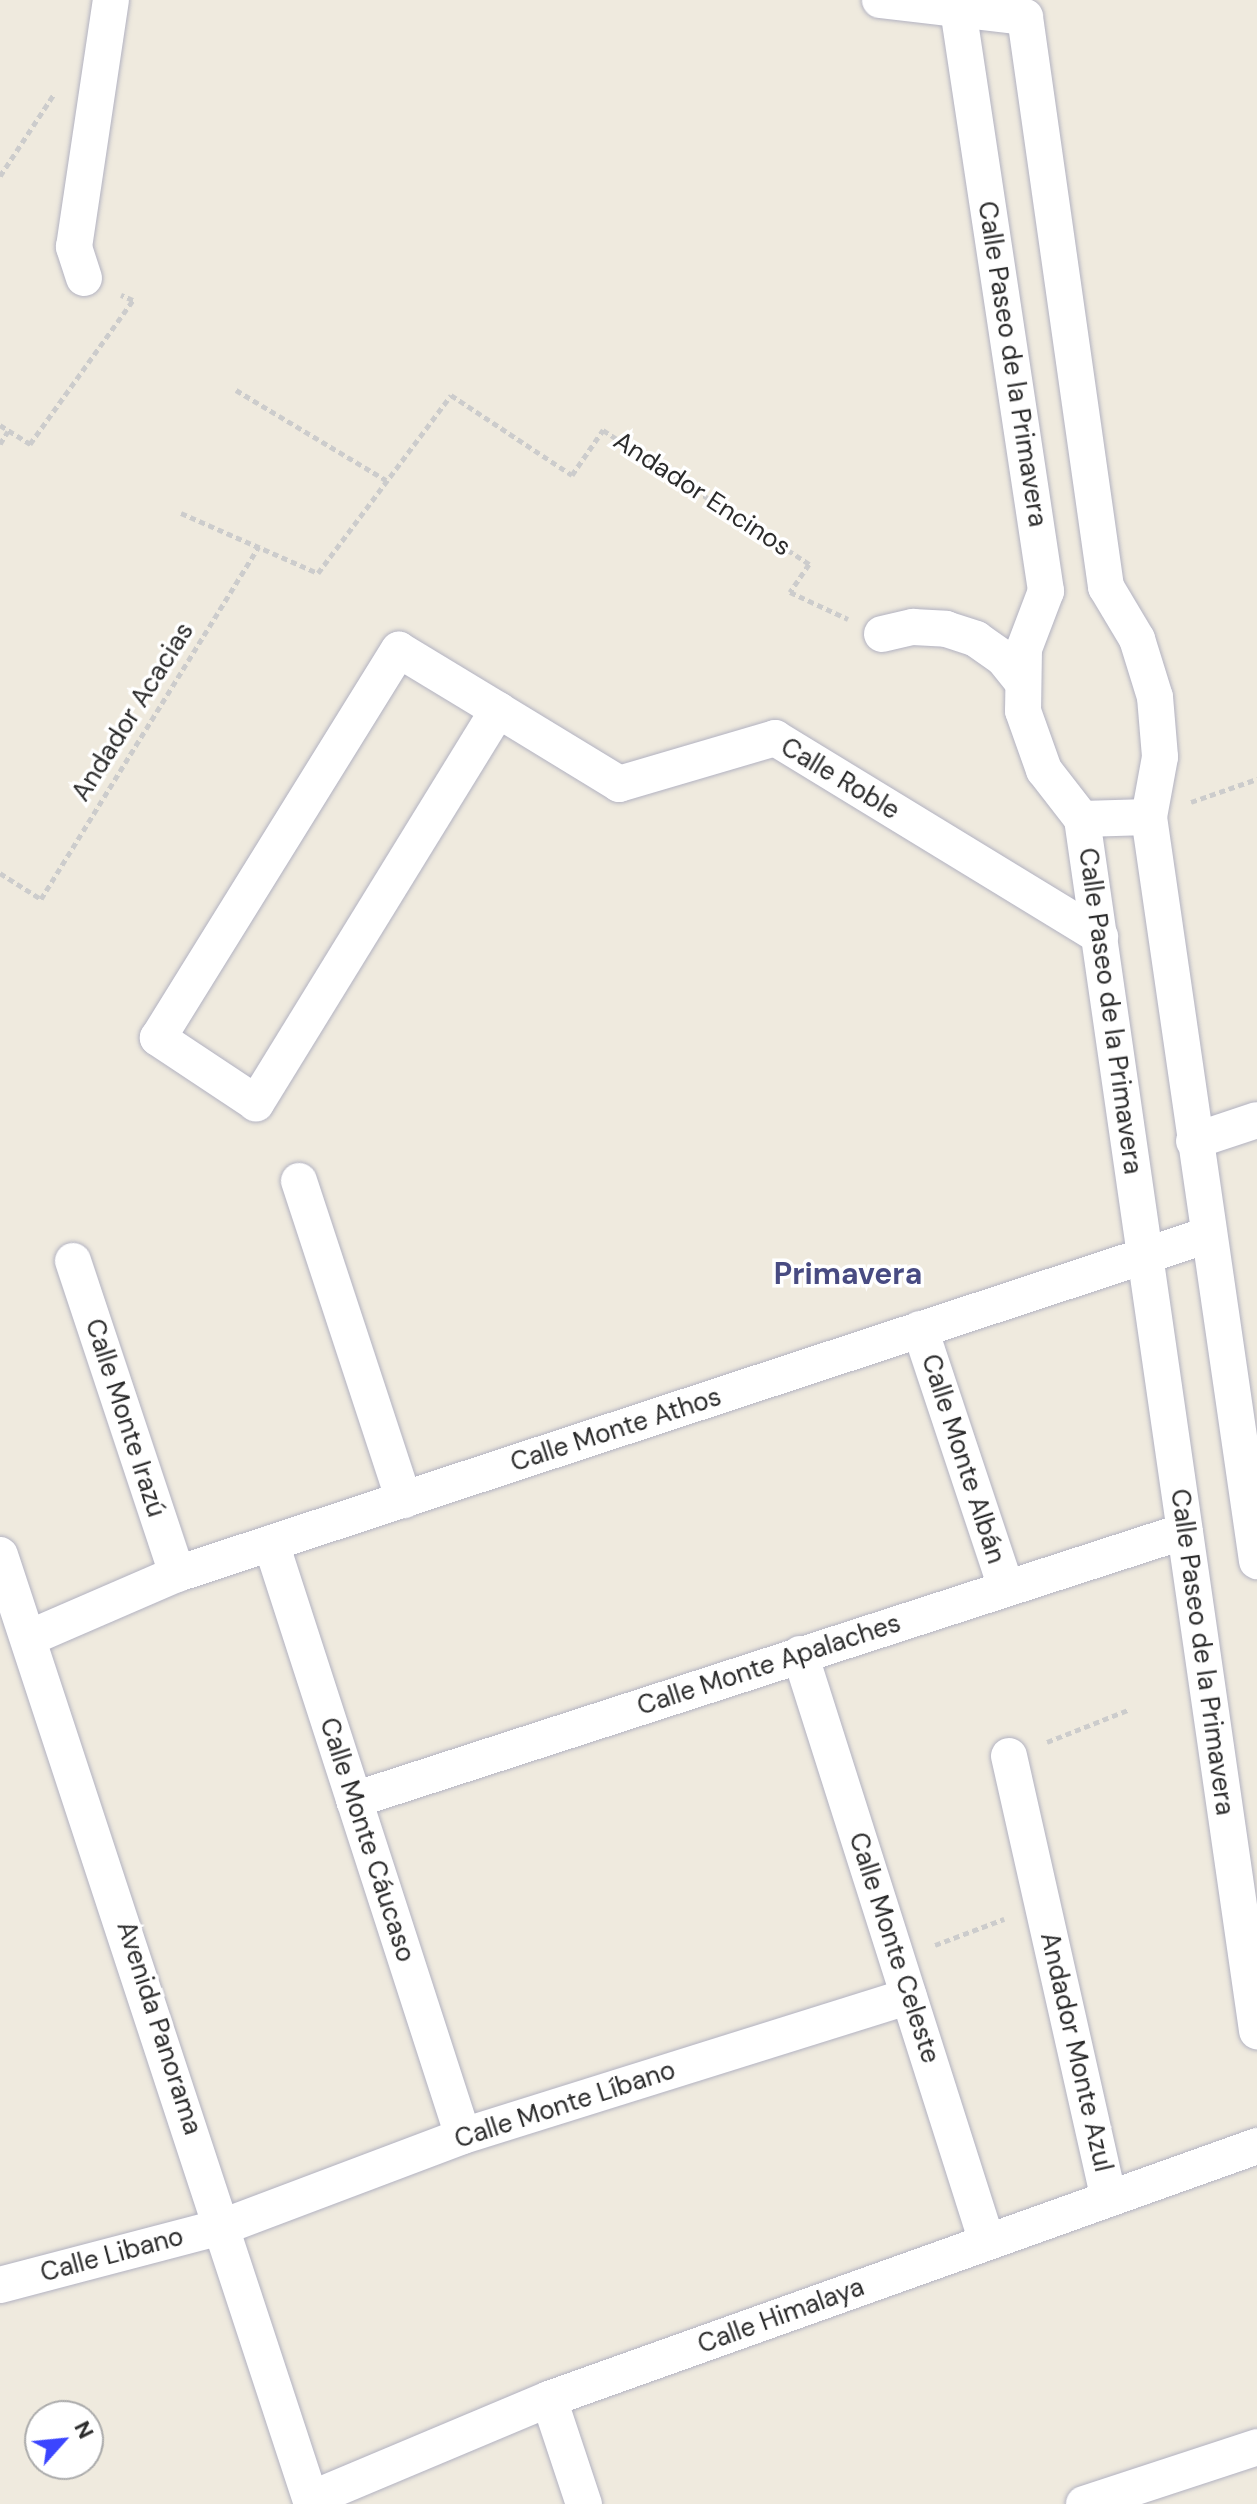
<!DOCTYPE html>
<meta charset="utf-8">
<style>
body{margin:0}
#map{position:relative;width:1257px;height:2504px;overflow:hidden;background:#efeade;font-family:"DM Sans",sans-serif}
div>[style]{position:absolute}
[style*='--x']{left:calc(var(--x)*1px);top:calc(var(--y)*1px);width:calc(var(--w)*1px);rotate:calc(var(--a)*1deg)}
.path>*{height:5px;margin-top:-2.5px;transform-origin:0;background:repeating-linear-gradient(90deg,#ccc 0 6px,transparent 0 10px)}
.roads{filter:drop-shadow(0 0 2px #b2b2c1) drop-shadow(0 0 2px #b2b2c1)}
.street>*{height:36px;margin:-18px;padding:0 18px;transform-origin:18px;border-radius:18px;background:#fff}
span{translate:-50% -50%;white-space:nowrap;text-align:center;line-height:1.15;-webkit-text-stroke:7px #fff;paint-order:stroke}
.street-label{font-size:26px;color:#2c2c2c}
.quarter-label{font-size:30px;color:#484b82;font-weight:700}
.north{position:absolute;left:24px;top:2400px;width:80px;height:80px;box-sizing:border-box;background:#fff;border:2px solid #ababab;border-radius:50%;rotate:63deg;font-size:22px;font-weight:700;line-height:32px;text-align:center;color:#2c2c2c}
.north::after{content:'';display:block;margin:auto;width:28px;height:36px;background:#3b45ff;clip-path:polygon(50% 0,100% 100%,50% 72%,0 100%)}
</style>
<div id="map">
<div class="path">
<div style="--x:0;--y:176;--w:98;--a:-56.6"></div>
<div style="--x:236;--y:390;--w:175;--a:31"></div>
<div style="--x:0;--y:425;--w:36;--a:32"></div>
<div style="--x:30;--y:444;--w:177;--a:-54.4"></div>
<div style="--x:133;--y:300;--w:13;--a:-157"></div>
<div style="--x:0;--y:444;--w:15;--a:-58"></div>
<div style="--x:181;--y:513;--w:150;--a:23.7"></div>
<div style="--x:318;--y:573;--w:222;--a:-53.2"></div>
<div style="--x:451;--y:395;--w:145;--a:33.5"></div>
<div style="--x:572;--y:475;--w:55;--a:-55.4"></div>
<div style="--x:603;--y:430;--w:246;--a:33"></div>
<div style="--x:809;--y:564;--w:34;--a:124"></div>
<div style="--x:790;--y:592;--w:64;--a:25"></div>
<div style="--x:1191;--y:802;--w:70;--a:-19.2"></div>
<div style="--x:0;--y:873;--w:49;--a:32.4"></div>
<div style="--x:41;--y:899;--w:414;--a:-58.3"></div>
<div style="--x:1047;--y:1742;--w:87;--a:-21.6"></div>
<div style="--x:935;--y:1945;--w:74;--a:-20.6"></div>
</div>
<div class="roads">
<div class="street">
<div style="--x:880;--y:0;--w:146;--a:6.7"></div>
<div style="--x:1025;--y:17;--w:576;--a:81.91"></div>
<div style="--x:1106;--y:587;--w:61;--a:59.2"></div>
<div style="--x:1137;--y:639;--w:61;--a:72.8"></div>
<div style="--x:1155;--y:697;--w:60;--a:85.2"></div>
<div style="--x:1160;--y:757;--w:61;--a:100.4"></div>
<div style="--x:1149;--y:817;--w:752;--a:81.74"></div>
<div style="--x:958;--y:9;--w:589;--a:81.4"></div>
<div style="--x:1046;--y:591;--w:62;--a:110.8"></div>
<div style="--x:1024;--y:649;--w:62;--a:90.9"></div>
<div style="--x:1023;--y:711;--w:63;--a:70.4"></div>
<div style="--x:1044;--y:770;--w:62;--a:52.2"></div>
<div style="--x:1082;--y:819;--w:1225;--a:81.78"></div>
<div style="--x:84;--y:278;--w:33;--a:-108"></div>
<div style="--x:74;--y:247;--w:250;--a:-81.5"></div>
<div style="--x:882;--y:634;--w:32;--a:-13"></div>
<div style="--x:913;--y:627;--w:33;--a:3"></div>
<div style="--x:946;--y:629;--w:32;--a:18"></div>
<div style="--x:976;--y:639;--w:33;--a:35"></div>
<div style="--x:1003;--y:658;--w:32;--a:51"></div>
<div style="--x:498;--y:710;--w:462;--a:121.6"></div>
<div style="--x:256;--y:1103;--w:118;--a:-146.4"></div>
<div style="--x:158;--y:1038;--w:457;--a:-58.2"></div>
<div style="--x:399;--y:650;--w:116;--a:31.2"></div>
<div style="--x:498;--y:710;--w:142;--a:31.4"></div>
<div style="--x:619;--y:784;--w:163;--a:-16.4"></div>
<div style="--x:775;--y:738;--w:381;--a:31.4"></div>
<div style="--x:1082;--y:819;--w:67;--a:-1.7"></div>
<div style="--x:1194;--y:1141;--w:66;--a:-18.4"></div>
<div style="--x:299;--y:1181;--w:336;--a:71.8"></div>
<div style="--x:73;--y:1261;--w:330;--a:71.6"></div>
<div style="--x:920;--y:1329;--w:273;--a:71.6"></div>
<div style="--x:271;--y:1543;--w:623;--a:72.06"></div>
<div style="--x:0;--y:1555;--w:999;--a:71.8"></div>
<div style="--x:29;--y:1638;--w:161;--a:-23.4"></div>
<div style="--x:177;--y:1574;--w:1085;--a:-18.2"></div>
<div style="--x:800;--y:1654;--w:617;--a:72.36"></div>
<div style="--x:1009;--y:1756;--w:454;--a:77.3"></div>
<div style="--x:354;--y:1800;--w:873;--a:-17.94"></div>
<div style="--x:0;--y:2285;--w:233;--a:-14.7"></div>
<div style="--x:225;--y:2226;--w:254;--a:-20.7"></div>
<div style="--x:463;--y:2136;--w:467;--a:-17.4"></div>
<div style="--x:549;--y:2399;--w:111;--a:71.6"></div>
<div style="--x:311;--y:2499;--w:258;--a:-22.8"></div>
<div style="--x:549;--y:2399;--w:752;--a:-19.66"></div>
<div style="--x:1084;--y:2504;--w:182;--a:-18.2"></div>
</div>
</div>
<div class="street-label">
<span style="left:1012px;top:364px;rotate:81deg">Calle Paseo de la Primavera</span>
<span style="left:702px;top:494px;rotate:33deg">Andador Encinos</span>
<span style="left:133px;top:712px;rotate:-58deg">Andador Acacias</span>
<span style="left:840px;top:779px;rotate:31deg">Calle Roble</span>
<span style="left:1110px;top:1011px;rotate:82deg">Calle Paseo de la Primavera</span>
<span style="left:125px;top:1418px;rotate:72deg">Calle Monte Irazú</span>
<span style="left:616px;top:1430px;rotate:-18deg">Calle Monte Athos</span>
<span style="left:963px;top:1459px;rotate:72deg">Calle Monte Albán</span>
<span style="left:1202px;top:1652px;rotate:82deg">Calle Paseo de la Primavera</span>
<span style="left:769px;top:1665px;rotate:-18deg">Calle Monte Apalaches</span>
<span style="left:367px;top:1840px;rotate:72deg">Calle Monte Cáucaso</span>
<span style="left:894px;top:1948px;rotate:72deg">Calle Monte Celeste</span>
<span style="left:159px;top:2028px;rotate:72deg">Avenida Panorama</span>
<span style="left:1076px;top:2052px;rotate:77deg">Andador Monte Azul</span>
<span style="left:565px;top:2105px;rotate:-18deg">Calle Monte Líbano</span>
<span style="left:112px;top:2255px;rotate:-15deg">Calle Libano</span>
<span style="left:781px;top:2316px;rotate:-20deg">Calle Himalaya</span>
</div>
<div class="quarter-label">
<span style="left:848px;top:1274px">Primavera</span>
</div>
<div class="north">N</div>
</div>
